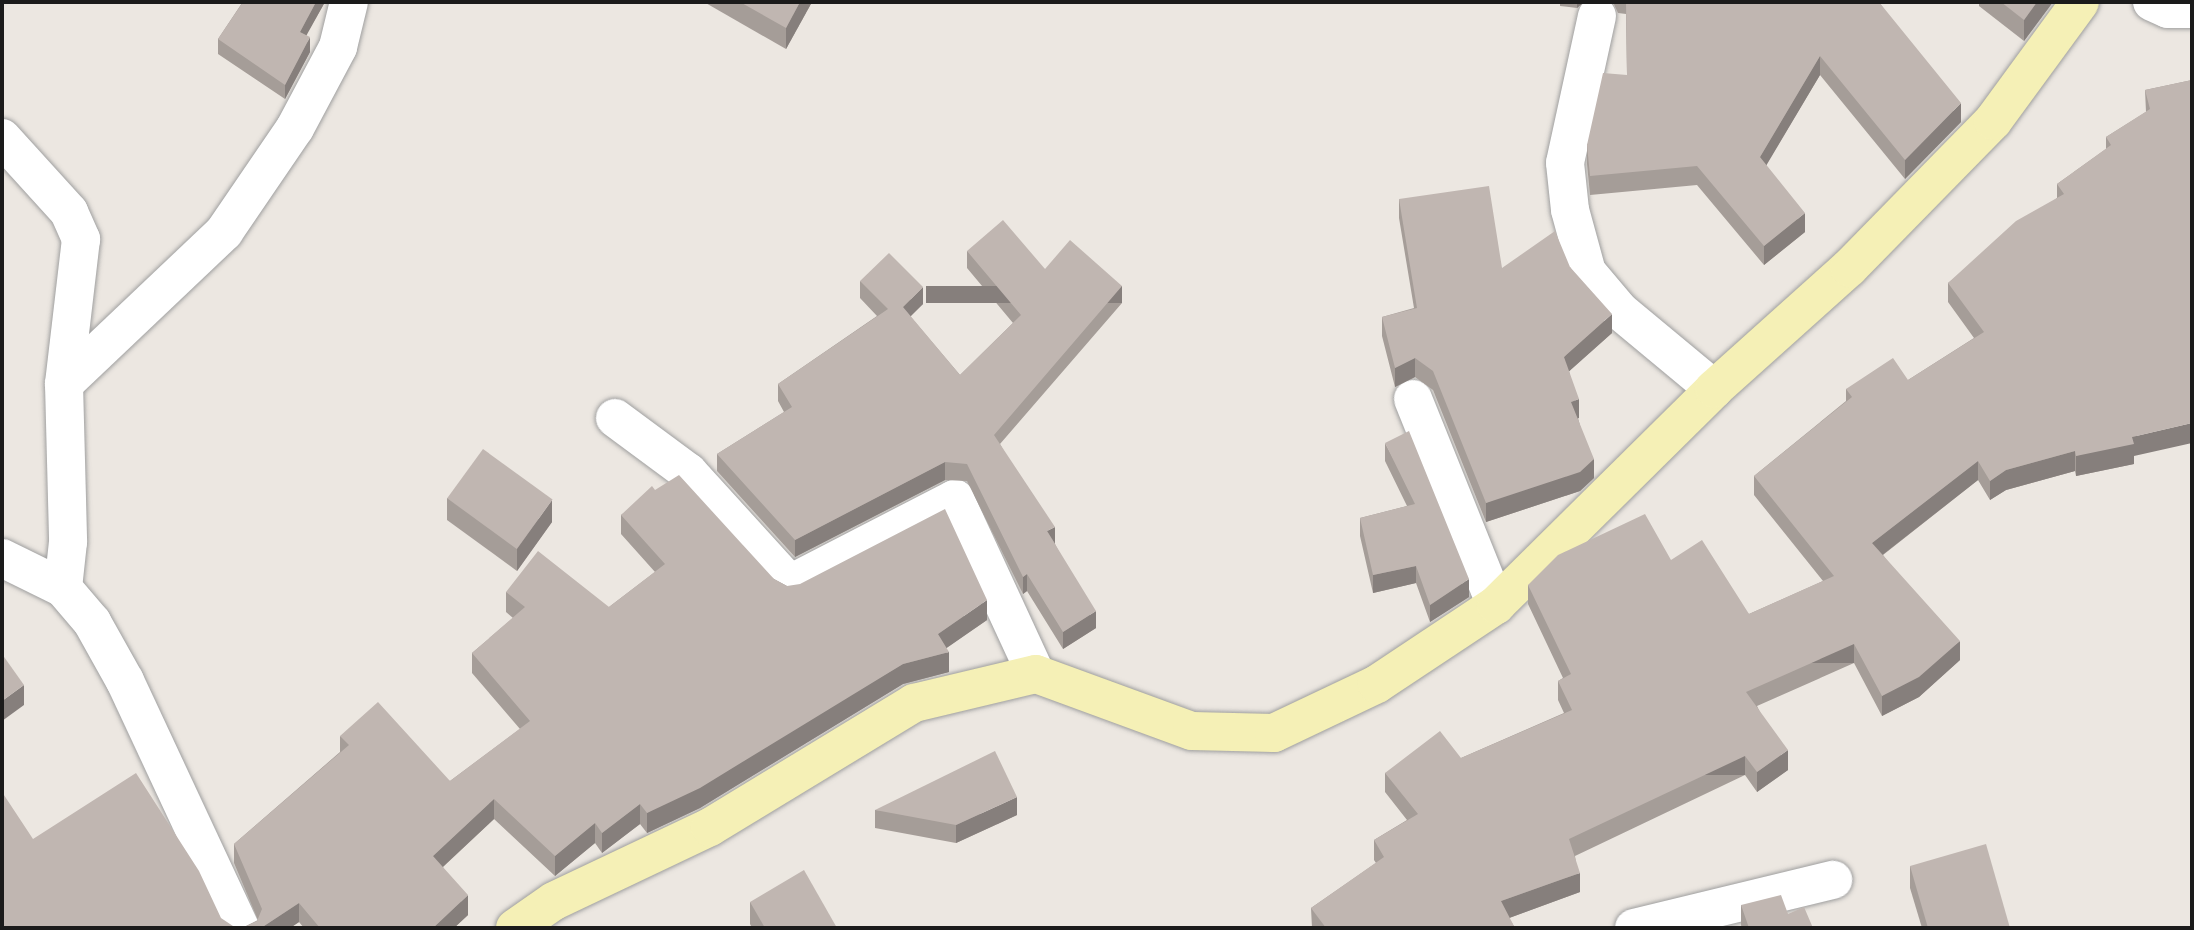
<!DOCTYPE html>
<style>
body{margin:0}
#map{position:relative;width:2194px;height:930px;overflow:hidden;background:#ece7e1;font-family:"Sofia Sans Condensed",sans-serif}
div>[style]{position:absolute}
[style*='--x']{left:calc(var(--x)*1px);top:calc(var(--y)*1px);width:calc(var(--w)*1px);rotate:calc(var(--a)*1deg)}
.roads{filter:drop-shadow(0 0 2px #9f9f9f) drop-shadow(0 0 2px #9f9f9f)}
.street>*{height:38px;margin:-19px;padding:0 19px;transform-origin:19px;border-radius:19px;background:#fff}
.secondary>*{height:38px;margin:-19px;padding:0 19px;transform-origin:19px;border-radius:19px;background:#f5f0b6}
.wall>*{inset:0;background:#a59d98}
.shaded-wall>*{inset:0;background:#867f7c;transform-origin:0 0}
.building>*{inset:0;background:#c0b6b1;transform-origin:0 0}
span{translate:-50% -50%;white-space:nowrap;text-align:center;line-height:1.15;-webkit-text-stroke:7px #fff;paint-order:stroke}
.frame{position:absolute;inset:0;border:4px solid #1b1b1b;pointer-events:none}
</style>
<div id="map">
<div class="roads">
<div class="street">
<div style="--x:2152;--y:2;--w:17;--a:24"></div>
<div style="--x:2168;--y:9;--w:24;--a:0"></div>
<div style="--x:1597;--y:16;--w:150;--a:102.3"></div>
<div style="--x:1565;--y:163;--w:47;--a:83.9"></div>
<div style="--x:1570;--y:210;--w:64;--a:74.7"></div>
<div style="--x:1587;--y:272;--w:51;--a:49.8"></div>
<div style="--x:1620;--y:311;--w:122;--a:39.7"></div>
<div style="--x:2;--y:138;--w:100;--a:47.8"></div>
<div style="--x:69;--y:212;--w:30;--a:66"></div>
<div style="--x:81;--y:239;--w:146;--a:96.7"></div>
<div style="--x:64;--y:384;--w:158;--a:88.5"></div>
<div style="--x:68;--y:542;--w:46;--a:96.2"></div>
<div style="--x:63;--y:588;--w:45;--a:49.5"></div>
<div style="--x:92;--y:622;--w:68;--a:60.8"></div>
<div style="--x:125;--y:681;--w:272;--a:65"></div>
<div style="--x:64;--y:384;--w:221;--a:-43.5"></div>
<div style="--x:224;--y:232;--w:126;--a:-55.7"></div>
<div style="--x:295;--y:128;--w:92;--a:-62"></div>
<div style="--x:338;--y:47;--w:46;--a:-76.3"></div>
<div style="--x:1413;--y:399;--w:222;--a:68.1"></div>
<div style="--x:615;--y:418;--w:91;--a:36.5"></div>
<div style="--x:688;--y:472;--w:151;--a:47.7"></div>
<div style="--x:790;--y:584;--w:186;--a:-27.3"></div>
<div style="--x:955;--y:499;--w:193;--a:65.2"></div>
<div style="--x:2;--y:558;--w:68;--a:26.2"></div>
<div style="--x:1634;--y:928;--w:205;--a:-13.6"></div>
</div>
<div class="secondary">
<div style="--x:515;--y:928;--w:47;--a:-34.7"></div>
<div style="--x:554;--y:901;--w:173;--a:-25.4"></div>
<div style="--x:710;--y:827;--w:239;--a:-31.3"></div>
<div style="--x:914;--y:703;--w:125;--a:-13.4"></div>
<div style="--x:1036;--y:674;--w:166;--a:20.1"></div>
<div style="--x:1192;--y:731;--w:82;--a:1.4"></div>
<div style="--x:1274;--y:733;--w:114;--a:-25.4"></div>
<div style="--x:1377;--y:684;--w:143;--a:-33.6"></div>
<div style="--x:1496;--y:605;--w:307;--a:-44.7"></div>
<div style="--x:1714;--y:389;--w:181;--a:-41.9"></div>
<div style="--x:1849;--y:268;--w:206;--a:-45.6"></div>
<div style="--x:1993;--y:121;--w:147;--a:-53.8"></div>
</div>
</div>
<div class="wall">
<div style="clip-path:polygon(241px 2px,325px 2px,306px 35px,310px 52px,285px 99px,218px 54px,218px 39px,242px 3px)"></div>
<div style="clip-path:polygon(704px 2px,812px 2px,786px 49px)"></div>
<div style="clip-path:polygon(1560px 2px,1584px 2px,1577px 8px,1560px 6px)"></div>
<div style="clip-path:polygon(1613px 2px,1879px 2px,1961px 122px,1905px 179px,1820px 75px,1766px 165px,1805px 232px,1764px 265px,1697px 185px,1590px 195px,1587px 164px,1587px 145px,1627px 75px,1626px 14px,1618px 13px)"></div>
<div style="clip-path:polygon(1979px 2px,2053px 2px,2024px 41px,1979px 6px)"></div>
<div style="clip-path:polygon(2192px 80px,2134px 456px,2134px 464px,2076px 476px,2075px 471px,2006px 490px,1990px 500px,1978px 480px,1883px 555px,1960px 660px,1919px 697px,1882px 716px,1854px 663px,1757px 706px,1788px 770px,1757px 792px,1745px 775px,1575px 856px,1580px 892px,1509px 918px,1515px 928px,1312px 928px,1311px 908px,1376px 863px,1374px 860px,1374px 840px,1407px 820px,1385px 792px,1385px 773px,1461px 758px,1564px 713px,1558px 700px,1558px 681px,1563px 678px,1528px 604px,1528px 585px,1671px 560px,1749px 614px,1823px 581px,1754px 495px,1754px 476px,1846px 401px,1846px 389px,1908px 380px,1974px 338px,1948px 302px,1948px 283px,2057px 198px,2057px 184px,2106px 149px,2106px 137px,2146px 112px,2145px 90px)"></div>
<div style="clip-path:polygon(1399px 199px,1502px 268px,1570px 267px,1612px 333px,1569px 371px,1579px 418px,1578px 418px,1594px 478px,1580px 491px,1486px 522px,1433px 390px,1415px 377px,1395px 387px,1382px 336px,1382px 317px,1414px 308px,1399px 218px)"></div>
<div style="clip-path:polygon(967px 251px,1045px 269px,1122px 303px,1000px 444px,1055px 544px,1096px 628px,1063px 649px,1027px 591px,1023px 594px,967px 481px,945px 480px,795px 557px,717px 471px,717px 454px,784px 412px,778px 401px,778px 384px,877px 316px,860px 298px,860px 281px,923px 304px,910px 316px,960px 375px,1013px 323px,967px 268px)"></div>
<div style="clip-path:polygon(1385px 443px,1469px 597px,1430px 622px,1416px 583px,1373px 593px,1360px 536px,1360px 518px,1407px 506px,1385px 461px)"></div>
<div style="clip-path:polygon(655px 490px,774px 579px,787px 586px,987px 620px,946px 648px,949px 672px,903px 684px,700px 808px,647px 833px,640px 824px,602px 853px,595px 843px,555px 876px,494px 819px,443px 867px,468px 915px,454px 928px,304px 928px,299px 922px,290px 928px,242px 928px,258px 920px,234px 863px,234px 844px,340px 752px,340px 736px,450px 781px,520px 729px,472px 673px,472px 653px,513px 618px,506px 612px,506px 592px,609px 607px,655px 572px,621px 534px,621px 515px)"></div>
<div style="clip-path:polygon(447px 498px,552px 522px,517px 571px,447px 520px)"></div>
<div style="clip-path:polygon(875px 810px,1017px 815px,956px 843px,875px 828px)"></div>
<div style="clip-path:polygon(1910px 866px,2010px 928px,1922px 928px,1910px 888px)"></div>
<div style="clip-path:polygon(750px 902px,837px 928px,752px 928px,750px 924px)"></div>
<div style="clip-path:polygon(1741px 905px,1788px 914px,1813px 928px,1742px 928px,1741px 925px)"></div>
</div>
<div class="shaded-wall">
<div style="clip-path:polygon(316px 2px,325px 2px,300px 47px,300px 32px)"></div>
<div style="clip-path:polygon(800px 2px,812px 2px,786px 49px,786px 28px)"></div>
<div style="clip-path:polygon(1577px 2px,1584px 2px,1577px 8px)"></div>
<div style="clip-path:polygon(2037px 2px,2053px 2px,2024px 41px,2024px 20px)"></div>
<div style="clip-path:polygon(310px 37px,310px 52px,285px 99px,285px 85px)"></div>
<div style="clip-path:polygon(1820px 56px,1820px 75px,1760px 176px,1760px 157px)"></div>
<div style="clip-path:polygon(1961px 103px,1961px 122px,1905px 179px,1905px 160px)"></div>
<div style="clip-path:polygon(1805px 213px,1805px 232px,1764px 265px,1764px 246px)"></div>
<div style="left:1122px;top:286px;width:17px;height:196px;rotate:90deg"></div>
<div style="clip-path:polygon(923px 287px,923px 304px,903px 324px,903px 307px)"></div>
<div style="clip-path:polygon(1612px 314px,1612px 333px,1564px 376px,1564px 357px)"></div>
<div style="clip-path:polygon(1415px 358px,1415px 377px,1395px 387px,1395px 368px)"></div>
<div style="clip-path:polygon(1579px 399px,1579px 418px,1571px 421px,1571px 402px)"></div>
<div style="clip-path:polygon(2192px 423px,2192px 443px,2134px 456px,2134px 464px,2076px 476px,2076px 456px,2132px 437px)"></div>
<div style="clip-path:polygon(2075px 451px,2075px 471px,2006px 490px,1990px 500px,1990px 481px,2006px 470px)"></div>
<div style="clip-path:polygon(1594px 459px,1594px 478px,1580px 491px,1486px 522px,1486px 503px)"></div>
<div style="clip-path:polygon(1978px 461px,1978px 480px,1872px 563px,1872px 543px)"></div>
<div style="clip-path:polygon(945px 462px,945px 480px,795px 557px,795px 540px)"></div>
<div style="clip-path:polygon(552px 500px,552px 522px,517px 571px,517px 549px)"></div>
<div style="clip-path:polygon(1055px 527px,1055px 544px,1047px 531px)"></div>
<div style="clip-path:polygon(1416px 566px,1416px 583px,1373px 593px,1373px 575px)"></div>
<div style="clip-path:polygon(1027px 574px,1027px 591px,1023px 594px,1023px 577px)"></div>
<div style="clip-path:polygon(1469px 579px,1469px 597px,1430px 622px,1430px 605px)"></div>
<div style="clip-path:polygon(987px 600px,987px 620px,938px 654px,938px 634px)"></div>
<div style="clip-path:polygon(1096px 611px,1096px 628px,1063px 649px,1063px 632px)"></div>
<div style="clip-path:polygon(1960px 641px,1960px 660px,1919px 697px,1882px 716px,1882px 696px)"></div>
<div style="left:1854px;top:644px;width:19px;height:118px;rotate:90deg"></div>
<div style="clip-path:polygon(949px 652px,949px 672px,903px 684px,700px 808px,647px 833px,647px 813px,903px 664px)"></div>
<div style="clip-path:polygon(24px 685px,24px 705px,2px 721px,2px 701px)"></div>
<div style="clip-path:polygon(1788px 750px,1788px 770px,1757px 792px,1757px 772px)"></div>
<div style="left:1745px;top:756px;width:19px;height:195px;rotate:90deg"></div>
<div style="clip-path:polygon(1017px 797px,1017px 815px,956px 843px,956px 825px)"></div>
<div style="clip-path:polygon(494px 799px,494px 819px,433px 876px,433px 856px)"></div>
<div style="clip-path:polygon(640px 804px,640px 824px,602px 853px,602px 833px)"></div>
<div style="clip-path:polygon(595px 823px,595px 843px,555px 876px,555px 856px)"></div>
<div style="clip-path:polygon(1580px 873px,1580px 892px,1501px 921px,1501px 901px)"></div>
<div style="clip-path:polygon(468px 895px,468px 915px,454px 928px,433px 928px)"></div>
<div style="clip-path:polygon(299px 903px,299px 922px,290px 928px,261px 928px)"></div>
</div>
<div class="building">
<div style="clip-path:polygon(243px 2px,316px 2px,300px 32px,310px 37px,285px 85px,218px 39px)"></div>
<div style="clip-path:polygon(740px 2px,800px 2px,786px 28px)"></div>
<div style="clip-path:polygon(1626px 2px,1879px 2px,1961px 103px,1905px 160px,1820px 56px,1760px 157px,1805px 213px,1764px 246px,1697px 166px,1590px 176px,1587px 145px,1603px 73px,1627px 75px)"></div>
<div style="clip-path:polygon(2001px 2px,2037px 2px,2024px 20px)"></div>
<div style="clip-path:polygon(2192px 80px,2192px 423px,2132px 437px,2134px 444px,2076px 456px,2075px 451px,2006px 470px,1990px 481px,1978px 461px,1872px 543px,1960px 641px,1919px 677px,1882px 696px,1854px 644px,1746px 692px,1788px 750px,1757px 772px,1745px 756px,1569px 839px,1580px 873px,1501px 901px,1515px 928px,1326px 928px,1311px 908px,1384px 857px,1374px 840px,1418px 814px,1385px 773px,1440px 731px,1461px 758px,1572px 710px,1558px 681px,1571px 674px,1528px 585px,1558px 555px,1645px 514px,1671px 560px,1702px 540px,1749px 614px,1834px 576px,1754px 476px,1852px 397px,1846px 389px,1893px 358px,1908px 380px,1984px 332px,1948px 283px,2016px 221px,2064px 194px,2057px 184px,2111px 145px,2106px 137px,2150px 109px,2145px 90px)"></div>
<div style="clip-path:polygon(1489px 186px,1502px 268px,1555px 231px,1570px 267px,1612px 314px,1564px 357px,1579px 399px,1571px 402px,1594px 459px,1580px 472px,1486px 503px,1433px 371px,1415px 358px,1395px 368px,1382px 317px,1417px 308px,1399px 199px)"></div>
<div style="clip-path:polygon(1003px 220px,1045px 269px,1070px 240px,1122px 286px,994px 435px,1055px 527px,1047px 531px,1096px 611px,1063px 632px,1027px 574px,1023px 577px,967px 464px,945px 462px,795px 540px,717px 454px,792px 407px,778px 384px,888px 309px,860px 281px,889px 253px,923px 287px,903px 307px,960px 375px,1021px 315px,967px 251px)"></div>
<div style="clip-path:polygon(1409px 431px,1469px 579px,1430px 605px,1416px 566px,1373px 575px,1360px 518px,1415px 504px,1385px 443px)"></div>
<div style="left:483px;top:449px;width:86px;height:61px;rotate:36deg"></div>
<div style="clip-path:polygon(679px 475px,774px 579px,787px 586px,800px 584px,945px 509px,987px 600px,938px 634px,949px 652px,903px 664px,700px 788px,647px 813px,640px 804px,602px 833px,595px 823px,555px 856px,494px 799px,433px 856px,468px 895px,433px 928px,320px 928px,299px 903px,261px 928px,242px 928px,257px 921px,262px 909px,234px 844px,349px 745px,340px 736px,378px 702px,450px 781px,530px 721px,472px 653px,525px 607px,506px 592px,538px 551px,609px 607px,665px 564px,621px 515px,652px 486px,655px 490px)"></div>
<div style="clip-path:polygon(2px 654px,24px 685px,2px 701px)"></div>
<div style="clip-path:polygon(995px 751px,1017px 797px,956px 825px,875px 810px)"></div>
<div style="clip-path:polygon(136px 773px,199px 871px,221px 918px,236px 928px,2px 928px,2px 792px,33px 839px)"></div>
<div style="clip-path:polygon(1986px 844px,2010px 928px,1928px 928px,1910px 866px)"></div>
<div style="clip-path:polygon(804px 870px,837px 928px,765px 928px,750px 902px)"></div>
<div style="clip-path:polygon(1781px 895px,1788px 914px,1804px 907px,1813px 928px,1749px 928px,1741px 905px)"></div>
</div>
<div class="frame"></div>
</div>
